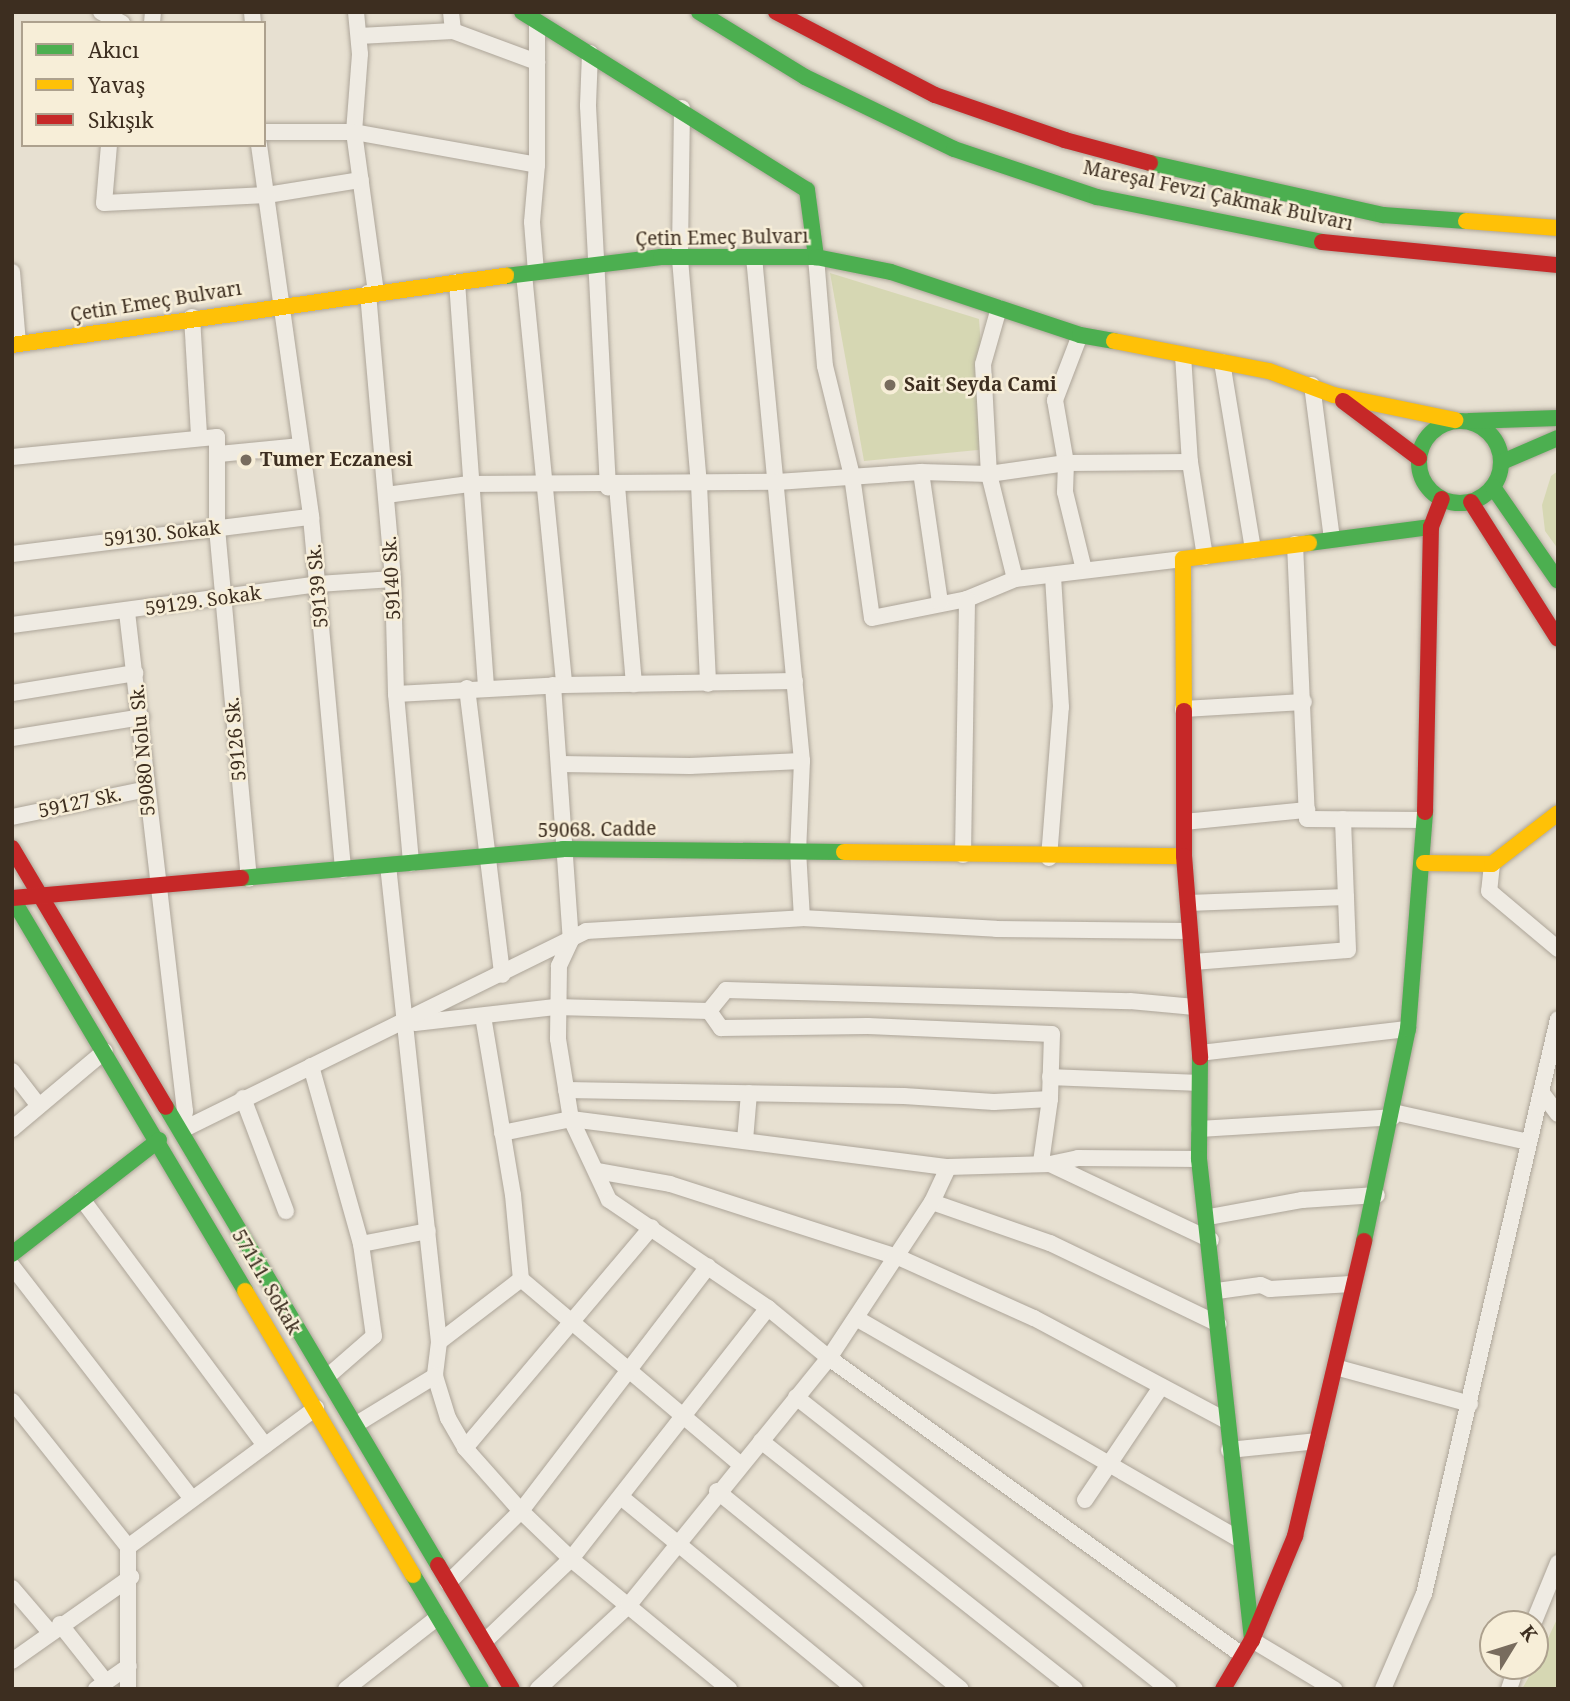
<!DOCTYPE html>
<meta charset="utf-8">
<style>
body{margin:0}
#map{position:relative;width:1570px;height:1701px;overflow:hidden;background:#e7e0d1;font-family:"Noto Serif",serif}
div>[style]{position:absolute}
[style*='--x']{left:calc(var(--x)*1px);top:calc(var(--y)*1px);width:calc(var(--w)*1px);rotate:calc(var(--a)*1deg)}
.green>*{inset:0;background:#d6d7b3}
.roads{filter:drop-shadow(0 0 2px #ada599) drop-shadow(0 0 2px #ada599)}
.street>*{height:16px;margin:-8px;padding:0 8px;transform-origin:8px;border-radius:8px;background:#efebe3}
.fast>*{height:16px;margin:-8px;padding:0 8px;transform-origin:8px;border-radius:8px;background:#4caf50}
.fast>.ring{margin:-8px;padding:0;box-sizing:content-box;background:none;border:16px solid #4caf50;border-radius:50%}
.slow>*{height:16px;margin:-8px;padding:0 8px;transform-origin:8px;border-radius:8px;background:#ffc107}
.jam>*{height:16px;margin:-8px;padding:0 8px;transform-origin:8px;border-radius:8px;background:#c62828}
.dots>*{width:19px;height:19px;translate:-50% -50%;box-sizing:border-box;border:4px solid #f7eed8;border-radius:50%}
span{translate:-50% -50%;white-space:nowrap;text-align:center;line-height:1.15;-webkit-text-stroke:5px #f7eed8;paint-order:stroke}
.street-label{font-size:19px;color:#3d2e20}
.poi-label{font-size:19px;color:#3d2e20;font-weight:700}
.left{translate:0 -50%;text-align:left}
.frame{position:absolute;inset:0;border:14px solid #3d2e20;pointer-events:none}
.legend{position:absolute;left:21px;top:21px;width:245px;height:126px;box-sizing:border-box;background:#f7eed8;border:2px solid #ada18e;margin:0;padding:9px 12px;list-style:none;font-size:21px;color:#3d2e20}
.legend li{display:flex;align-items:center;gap:14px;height:35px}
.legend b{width:35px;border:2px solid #ada18e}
.north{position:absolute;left:1479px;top:1610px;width:70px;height:70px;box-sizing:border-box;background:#f7eed8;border:2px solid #ada18e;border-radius:50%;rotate:52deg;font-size:19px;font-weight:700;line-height:28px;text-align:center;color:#3d2e20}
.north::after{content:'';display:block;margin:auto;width:24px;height:32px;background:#786c5e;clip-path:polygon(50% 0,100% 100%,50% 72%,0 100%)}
</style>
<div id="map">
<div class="green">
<div style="clip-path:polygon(830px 273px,979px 319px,988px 449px,864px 461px)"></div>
<div style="clip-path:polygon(1558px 471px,1558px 549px,1545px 531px,1542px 505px,1551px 476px)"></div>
<div style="clip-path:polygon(1558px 1617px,1558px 1689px,1522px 1689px,1535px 1666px)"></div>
</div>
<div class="roads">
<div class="street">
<div style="--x:101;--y:12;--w:24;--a:28"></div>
<div style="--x:252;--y:12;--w:11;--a:85"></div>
<div style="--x:356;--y:12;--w:42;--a:84.6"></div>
<div style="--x:360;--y:54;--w:78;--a:94.4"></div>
<div style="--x:354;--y:132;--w:162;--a:82.2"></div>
<div style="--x:152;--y:23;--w:11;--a:-85"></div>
<div style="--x:453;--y:31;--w:90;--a:20.3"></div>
<div style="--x:359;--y:36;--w:94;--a:-3"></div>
<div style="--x:453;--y:31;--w:19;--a:-96"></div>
<div style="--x:590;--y:53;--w:53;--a:92.2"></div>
<div style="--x:588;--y:106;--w:382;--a:87"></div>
<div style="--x:682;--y:108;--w:151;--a:90.8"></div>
<div style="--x:680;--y:259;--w:226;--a:85.2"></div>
<div style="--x:699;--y:484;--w:200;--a:87.4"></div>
<div style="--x:264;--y:132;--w:90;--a:0"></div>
<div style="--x:354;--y:132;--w:186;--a:10.2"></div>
<div style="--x:109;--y:145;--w:58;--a:94.9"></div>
<div style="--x:104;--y:203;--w:163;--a:-2.8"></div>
<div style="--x:267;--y:195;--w:95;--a:-9.1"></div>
<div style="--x:259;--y:145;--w:376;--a:82"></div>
<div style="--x:311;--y:517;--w:354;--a:84.8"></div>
<div style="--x:754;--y:257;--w:506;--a:84.56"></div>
<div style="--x:802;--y:761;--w:90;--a:92.5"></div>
<div style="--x:798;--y:851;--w:67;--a:86.6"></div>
<div style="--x:816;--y:257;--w:109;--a:85.3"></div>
<div style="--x:825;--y:366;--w:113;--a:76.2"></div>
<div style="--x:852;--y:476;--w:143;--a:82"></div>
<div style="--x:872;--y:618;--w:97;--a:-11.3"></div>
<div style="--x:967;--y:599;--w:52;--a:-22.6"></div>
<div style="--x:1015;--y:579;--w:169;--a:-6.8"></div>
<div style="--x:12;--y:272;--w:72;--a:85.2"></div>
<div style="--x:536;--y:272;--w:50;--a:-94.6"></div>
<div style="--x:532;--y:222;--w:57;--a:-85"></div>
<div style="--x:537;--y:165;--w:143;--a:-90"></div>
<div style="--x:524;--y:274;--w:413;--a:84.4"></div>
<div style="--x:457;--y:282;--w:407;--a:85.9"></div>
<div style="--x:368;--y:293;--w:287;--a:85"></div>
<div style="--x:393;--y:579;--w:115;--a:88.5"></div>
<div style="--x:396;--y:694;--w:170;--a:84.9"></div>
<div style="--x:999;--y:308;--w:58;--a:105.9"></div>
<div style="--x:983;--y:364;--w:110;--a:86.9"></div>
<div style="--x:989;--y:474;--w:108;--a:76.1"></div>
<div style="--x:192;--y:317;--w:119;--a:86.6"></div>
<div style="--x:1080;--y:335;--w:70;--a:111"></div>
<div style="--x:1055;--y:400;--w:64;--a:80.1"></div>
<div style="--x:1066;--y:463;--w:29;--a:92"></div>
<div style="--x:1065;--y:492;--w:80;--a:76.3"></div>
<div style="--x:1183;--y:355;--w:107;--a:86.3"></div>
<div style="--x:1190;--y:462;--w:96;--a:81"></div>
<div style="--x:1222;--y:362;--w:191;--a:80.6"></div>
<div style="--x:1312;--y:385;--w:155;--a:82.6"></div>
<div style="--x:219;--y:454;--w:82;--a:-5.6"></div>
<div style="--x:12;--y:457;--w:206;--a:-5.6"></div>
<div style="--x:217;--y:437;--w:91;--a:90"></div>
<div style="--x:217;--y:528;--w:352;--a:84.8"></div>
<div style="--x:921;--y:472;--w:132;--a:81.7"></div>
<div style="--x:617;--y:486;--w:199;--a:85.1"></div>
<div style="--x:386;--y:495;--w:84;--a:-7.5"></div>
<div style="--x:469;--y:484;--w:308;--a:-0.4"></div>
<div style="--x:777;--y:482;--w:144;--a:-4"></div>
<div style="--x:921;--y:472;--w:68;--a:1.7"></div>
<div style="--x:989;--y:474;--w:78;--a:-8.1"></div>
<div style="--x:1066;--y:463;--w:124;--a:-0.5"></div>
<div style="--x:1295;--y:544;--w:275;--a:87.5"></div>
<div style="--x:1307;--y:819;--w:117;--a:0.5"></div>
<div style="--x:12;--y:554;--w:301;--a:-7.1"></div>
<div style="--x:127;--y:612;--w:502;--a:83.37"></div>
<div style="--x:185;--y:1111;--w:19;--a:99"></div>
<div style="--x:12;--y:625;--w:309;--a:-7.6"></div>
<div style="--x:318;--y:584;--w:75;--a:-3.8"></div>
<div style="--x:553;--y:685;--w:256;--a:86"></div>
<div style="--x:571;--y:940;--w:29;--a:115"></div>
<div style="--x:559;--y:966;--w:73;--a:90.8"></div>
<div style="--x:558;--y:1039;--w:81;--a:80.8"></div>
<div style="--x:571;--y:1119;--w:89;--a:64.9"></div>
<div style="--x:609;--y:1200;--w:192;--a:34.2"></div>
<div style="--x:768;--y:1308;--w:79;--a:39.3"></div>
<div style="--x:829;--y:1358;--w:509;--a:35.72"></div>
<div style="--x:467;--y:688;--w:289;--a:83"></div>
<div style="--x:12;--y:693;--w:125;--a:-9.2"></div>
<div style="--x:396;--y:694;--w:168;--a:-3.1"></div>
<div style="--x:564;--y:685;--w:231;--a:-1"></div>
<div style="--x:1183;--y:709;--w:121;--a:-3.3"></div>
<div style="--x:12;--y:738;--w:131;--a:-9.2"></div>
<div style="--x:560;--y:764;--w:130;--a:0.9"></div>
<div style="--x:690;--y:766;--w:112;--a:-2.6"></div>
<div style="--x:12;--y:817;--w:138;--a:-11.7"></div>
<div style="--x:1184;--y:822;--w:124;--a:-5.6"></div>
<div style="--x:963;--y:855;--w:256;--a:-89.1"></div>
<div style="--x:1049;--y:858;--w:151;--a:-85.5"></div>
<div style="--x:1061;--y:707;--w:131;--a:-93.5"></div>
<div style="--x:1492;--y:864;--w:27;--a:96"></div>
<div style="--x:1489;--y:891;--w:90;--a:40"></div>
<div style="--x:388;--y:865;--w:480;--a:83.9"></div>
<div style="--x:439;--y:1342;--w:34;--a:97"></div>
<div style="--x:435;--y:1376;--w:44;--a:72.8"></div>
<div style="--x:448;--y:1418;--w:34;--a:60"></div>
<div style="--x:465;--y:1448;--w:84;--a:48.4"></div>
<div style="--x:521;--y:1511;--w:69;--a:43.8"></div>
<div style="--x:571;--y:1559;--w:205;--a:39.4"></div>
<div style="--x:1188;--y:903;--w:158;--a:-2.2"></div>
<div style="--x:1193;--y:962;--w:155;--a:-4.4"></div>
<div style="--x:1348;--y:950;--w:131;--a:-92.2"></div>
<div style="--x:709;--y:1011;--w:27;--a:-51"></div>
<div style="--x:726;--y:990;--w:404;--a:1.6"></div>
<div style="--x:1130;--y:1001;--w:65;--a:5.3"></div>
<div style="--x:709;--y:1011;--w:21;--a:55"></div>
<div style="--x:721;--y:1028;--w:147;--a:-0.8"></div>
<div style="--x:868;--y:1026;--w:184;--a:2.5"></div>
<div style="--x:1052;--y:1034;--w:65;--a:91.8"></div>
<div style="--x:1050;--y:1099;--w:64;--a:98.1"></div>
<div style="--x:483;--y:1016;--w:181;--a:80.5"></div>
<div style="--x:513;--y:1195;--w:84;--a:84.6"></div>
<div style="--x:521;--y:1279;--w:287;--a:40.2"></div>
<div style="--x:415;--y:1023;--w:141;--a:-6.5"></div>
<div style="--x:555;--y:1007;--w:154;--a:1.5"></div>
<div style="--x:1200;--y:1053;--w:209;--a:-6.6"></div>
<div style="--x:311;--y:1066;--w:185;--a:74.3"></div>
<div style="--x:361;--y:1244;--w:93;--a:82"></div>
<div style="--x:374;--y:1336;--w:62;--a:138.9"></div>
<div style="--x:12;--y:1071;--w:44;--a:52.4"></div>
<div style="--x:1050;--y:1077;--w:149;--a:2.3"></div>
<div style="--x:566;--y:1090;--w:338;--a:1"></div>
<div style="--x:904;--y:1096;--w:90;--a:3.8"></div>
<div style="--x:994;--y:1102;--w:56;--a:-3.1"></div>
<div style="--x:1542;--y:1093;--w:26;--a:53"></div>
<div style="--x:243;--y:1098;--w:121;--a:69.2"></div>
<div style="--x:1393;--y:1112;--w:138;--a:12.5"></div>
<div style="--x:12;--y:1129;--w:121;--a:-40"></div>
<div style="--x:1199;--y:1129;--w:194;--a:-3.5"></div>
<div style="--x:182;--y:1130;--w:450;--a:-26.2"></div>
<div style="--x:586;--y:931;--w:216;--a:-3.4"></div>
<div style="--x:802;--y:918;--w:194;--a:3.2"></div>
<div style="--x:996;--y:929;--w:192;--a:0.6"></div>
<div style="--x:502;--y:1133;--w:70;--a:-11.5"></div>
<div style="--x:571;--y:1119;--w:380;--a:7.3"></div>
<div style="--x:745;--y:1140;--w:47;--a:-85.1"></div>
<div style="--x:1050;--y:1164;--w:178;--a:25.3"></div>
<div style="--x:597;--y:1171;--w:74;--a:10.1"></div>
<div style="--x:670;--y:1184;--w:239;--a:17.8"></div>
<div style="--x:898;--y:1257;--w:149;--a:24.2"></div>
<div style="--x:1034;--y:1318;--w:219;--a:28.1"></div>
<div style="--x:82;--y:1199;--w:307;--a:53.4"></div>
<div style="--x:932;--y:1202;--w:125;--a:19.2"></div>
<div style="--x:1050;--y:1243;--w:187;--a:25.7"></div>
<div style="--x:1209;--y:1217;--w:95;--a:-10.4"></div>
<div style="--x:1302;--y:1200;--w:75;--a:-3.8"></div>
<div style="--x:361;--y:1244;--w:68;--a:-11"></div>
<div style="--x:12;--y:1266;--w:293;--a:52.3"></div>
<div style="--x:1217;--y:1291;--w:44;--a:-7.8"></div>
<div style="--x:1261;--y:1285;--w:10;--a:24"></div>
<div style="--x:1270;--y:1289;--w:81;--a:-3.5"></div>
<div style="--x:856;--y:1318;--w:440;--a:30"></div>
<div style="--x:439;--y:1342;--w:103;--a:-37.5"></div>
<div style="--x:1335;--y:1367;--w:140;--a:15.3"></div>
<div style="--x:796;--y:1397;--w:473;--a:38.1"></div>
<div style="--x:12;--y:1401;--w:186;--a:51.5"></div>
<div style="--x:128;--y:1547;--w:142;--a:90"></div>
<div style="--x:355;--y:1425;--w:94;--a:-31.5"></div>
<div style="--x:761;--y:1441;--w:400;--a:38.3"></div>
<div style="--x:465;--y:1448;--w:289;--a:-49.8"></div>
<div style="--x:1229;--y:1450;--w:89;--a:-5.8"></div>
<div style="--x:717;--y:1491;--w:314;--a:39.1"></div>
<div style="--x:621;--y:1497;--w:303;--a:39.4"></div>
<div style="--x:1085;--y:1500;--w:136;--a:-56.1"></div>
<div style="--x:128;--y:1547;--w:234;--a:-36.5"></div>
<div style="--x:448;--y:1583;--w:103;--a:-44.6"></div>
<div style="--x:521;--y:1511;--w:308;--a:-52.6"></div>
<div style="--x:12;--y:1588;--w:57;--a:49.3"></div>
<div style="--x:60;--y:1624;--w:74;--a:51.6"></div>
<div style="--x:1533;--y:1624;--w:66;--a:-67.7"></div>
<div style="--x:1252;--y:1640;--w:96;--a:30.9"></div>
<div style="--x:484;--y:1642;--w:120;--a:-43.7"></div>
<div style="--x:571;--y:1559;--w:319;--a:-51.9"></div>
<div style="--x:12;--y:1661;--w:146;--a:-35.2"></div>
<div style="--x:96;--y:1689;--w:40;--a:-34.9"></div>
<div style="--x:346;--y:1689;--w:117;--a:-38"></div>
<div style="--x:538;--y:1689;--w:122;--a:-42.7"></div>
<div style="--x:628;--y:1606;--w:319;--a:-51"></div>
<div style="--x:829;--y:1358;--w:187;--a:-56.6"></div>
<div style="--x:932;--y:1202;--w:38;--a:-65"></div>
<div style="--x:948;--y:1167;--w:102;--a:-1.7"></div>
<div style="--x:1050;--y:1164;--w:29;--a:-12"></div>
<div style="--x:1078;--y:1158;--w:121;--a:0.5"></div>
<div style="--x:1383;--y:1689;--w:103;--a:-66.7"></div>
<div style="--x:1424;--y:1594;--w:590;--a:-76.88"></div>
<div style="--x:1509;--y:1689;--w:24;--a:-71"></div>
</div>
<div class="fast">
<div style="--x:522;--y:12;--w:336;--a:32"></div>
<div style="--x:807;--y:190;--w:68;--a:82.3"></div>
<div style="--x:699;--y:12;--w:124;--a:31.5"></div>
<div style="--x:805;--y:77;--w:165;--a:25.8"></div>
<div style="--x:954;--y:149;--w:151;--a:18.6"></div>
<div style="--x:1097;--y:197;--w:229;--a:11.3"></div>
<div style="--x:1150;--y:163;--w:239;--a:12.6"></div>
<div style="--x:1383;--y:215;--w:83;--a:4.1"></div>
<div style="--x:506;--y:276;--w:156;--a:-7"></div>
<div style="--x:661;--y:257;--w:155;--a:0"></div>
<div style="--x:816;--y:257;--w:76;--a:11.3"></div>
<div style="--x:891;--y:272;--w:199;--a:18.4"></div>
<div style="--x:1080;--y:335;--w:35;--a:10"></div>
<div class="ring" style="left:1419px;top:421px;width:66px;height:66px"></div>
<div style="--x:1469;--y:421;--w:89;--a:-1.9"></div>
<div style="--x:1502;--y:462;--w:61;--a:-23.2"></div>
<div style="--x:1493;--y:487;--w:114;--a:55.3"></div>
<div style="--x:1309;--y:543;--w:123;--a:-7.5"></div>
<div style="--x:241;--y:878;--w:323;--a:-5.1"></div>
<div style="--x:563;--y:849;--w:281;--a:0.6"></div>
<div style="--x:12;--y:898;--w:457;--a:59.3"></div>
<div style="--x:1200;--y:1057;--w:102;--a:90.6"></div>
<div style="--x:1199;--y:1159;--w:484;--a:83.7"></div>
<div style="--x:166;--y:1107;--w:533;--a:59.29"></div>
<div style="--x:1364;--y:1241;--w:217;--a:-78.3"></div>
<div style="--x:1408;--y:1029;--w:218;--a:-85.5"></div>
<div style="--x:12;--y:1254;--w:186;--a:-37.8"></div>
<div style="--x:413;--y:1575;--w:133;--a:59.2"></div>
</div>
<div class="slow">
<div style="--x:1466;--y:221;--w:92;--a:4.4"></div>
<div style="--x:1114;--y:341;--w:158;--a:11"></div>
<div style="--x:1269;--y:371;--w:69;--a:20.3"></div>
<div style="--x:1334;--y:395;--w:124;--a:11.7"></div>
<div style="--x:12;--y:345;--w:499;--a:-8"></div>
<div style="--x:1184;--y:711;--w:152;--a:-90.4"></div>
<div style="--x:1183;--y:559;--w:127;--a:-7.2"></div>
<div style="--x:844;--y:852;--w:340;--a:0.7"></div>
<div style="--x:1424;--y:863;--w:68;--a:0.8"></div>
<div style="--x:1492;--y:864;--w:83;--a:-37.7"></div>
<div style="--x:245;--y:1291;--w:330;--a:59.4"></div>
</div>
<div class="jam">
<div style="--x:776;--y:12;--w:179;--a:27.6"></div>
<div style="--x:935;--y:95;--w:138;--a:19.1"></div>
<div style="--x:1065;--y:140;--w:88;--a:15.1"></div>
<div style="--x:1322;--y:242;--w:237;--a:5.6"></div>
<div style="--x:1343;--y:401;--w:95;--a:36.9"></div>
<div style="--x:1471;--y:502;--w:162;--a:57.6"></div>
<div style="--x:1184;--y:711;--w:145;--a:90"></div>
<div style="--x:1184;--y:856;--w:202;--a:85.4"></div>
<div style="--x:1425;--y:812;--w:285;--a:-88.8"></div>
<div style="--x:1431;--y:527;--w:30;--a:-69"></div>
<div style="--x:12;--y:848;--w:301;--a:59.3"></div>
<div style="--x:12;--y:898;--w:230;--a:-5"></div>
<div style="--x:438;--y:1565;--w:144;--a:59.2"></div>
<div style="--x:1223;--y:1689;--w:57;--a:-59.4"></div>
<div style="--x:1252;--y:1640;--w:113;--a:-67.5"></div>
<div style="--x:1295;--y:1536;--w:303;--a:-76.8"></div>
</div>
</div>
<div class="dots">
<div style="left:890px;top:385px;background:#786c5e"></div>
<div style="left:246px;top:460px;background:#786c5e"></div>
</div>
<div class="street-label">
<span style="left:1218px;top:196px;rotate:12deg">Mareşal Fevzi Çakmak Bulvarı</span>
<span style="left:722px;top:238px;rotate:-1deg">Çetin Emeç Bulvarı</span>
<span style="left:156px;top:302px;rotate:-9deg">Çetin Emeç Bulvarı</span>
<span style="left:162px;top:534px;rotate:-6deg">59130. Sokak</span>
<span style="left:392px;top:578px;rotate:-93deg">59140 Sk.</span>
<span style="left:318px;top:586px;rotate:-95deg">59139 Sk.</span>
<span style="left:203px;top:601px;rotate:-8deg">59129. Sokak</span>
<span style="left:236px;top:739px;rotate:-95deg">59126 Sk.</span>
<span style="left:143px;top:750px;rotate:-95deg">59080 Nolu Sk.</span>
<span style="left:80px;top:803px;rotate:-12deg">59127 Sk.</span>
<span style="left:597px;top:830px;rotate:-1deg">59068. Cadde</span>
<span style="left:266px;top:1282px;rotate:60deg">57111. Sokak</span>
</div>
<div class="poi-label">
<span class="left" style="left:904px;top:385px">Sait Seyda Cami</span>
<span class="left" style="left:260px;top:460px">Tumer Eczanesi</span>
</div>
<div class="frame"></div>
<ul class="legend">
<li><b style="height:9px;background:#4caf50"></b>Akıcı</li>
<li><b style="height:9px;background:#ffc107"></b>Yavaş</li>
<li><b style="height:9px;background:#c62828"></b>Sıkışık</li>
</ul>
<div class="north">K</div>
</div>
